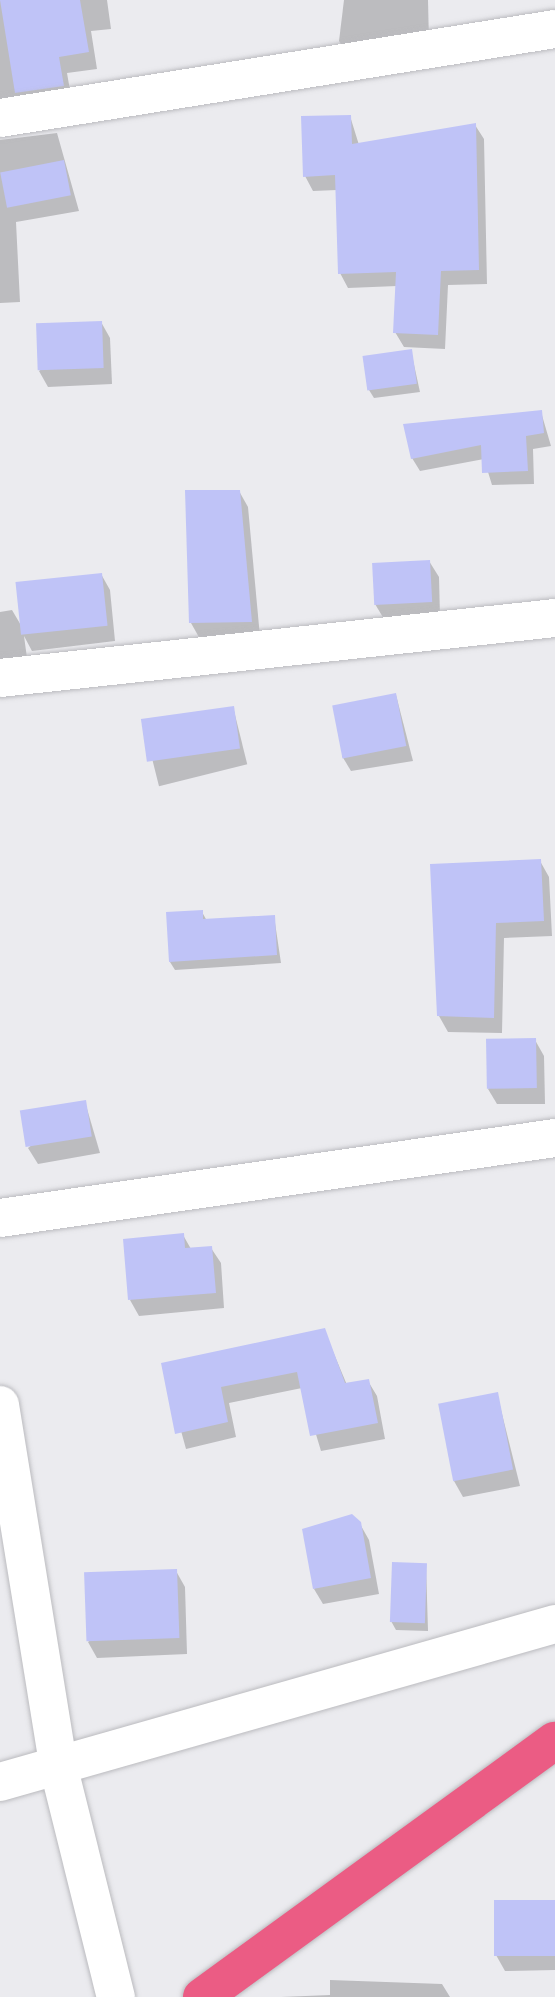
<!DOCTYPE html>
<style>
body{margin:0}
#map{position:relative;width:555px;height:1997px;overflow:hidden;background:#ebebef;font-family:"Fira Sans",sans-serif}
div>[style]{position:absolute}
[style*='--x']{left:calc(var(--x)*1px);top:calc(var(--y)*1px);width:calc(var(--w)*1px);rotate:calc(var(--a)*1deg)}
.shadow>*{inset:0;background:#0003;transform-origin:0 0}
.building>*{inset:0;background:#bfc3f7;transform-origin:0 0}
.roads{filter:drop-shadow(0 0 2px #bbbbbf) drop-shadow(0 0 2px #bbbbbf)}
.minor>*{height:38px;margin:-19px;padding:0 19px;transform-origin:19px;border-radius:19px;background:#fff}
.highway>*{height:38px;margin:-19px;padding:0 19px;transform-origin:19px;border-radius:19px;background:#eb5c84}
span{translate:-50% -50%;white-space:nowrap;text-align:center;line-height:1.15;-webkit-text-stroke:5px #f8f9fc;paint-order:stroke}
</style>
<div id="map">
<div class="shadow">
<div style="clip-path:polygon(0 0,107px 0,111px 29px,91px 31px,97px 69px,67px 73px,72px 102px,0 118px)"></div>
<div style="clip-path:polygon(344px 0,428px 0,429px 43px,348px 56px,339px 41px)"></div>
<div style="clip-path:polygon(350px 116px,359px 145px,475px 125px,484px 139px,487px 284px,448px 285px,445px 349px,404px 347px,395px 332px,397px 286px,348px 288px,340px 273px,337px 190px,313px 191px,305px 176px)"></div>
<div style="clip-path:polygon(57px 133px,79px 211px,16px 222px,20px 302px,0 303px,0 140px)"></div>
<div style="clip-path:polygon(101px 322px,110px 338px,112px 384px,48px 387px,39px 371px)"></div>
<div style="clip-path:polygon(411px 351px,420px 392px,374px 398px,369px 390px)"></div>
<div style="clip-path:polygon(541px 412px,551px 446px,533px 449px,534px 484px,492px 485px,484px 459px,420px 471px,412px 458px)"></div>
<div style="clip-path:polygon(239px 491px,248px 507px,260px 637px,200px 639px,191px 623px)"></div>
<div style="clip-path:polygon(429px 561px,439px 577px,440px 617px,384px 619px,375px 604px)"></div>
<div style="clip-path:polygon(101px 574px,110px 590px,115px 641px,32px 651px,24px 636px,27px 658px,0 663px,0 612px,12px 610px,22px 627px)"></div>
<div style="clip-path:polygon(396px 695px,413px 761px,351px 771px,342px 756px)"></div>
<div style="left:233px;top:707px;width:59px;height:91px;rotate:76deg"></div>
<div style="clip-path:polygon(540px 861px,549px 877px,552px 936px,504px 938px,502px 1033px,448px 1032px,439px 1016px,432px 866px)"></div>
<div style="clip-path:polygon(202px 912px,207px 921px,274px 916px,281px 963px,175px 970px,170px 962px)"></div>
<div style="clip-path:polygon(535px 1040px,544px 1056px,545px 1104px,497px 1104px,488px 1089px)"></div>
<div style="clip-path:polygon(85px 1102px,100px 1153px,38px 1164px,28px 1148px)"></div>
<div style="clip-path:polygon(183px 1235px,191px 1249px,211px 1248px,221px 1263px,224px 1308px,139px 1316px,130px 1300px)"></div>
<div style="clip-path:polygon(324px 1330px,347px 1385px,368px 1381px,377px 1396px,385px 1439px,321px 1451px,302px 1388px,229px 1403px,236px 1437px,186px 1449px,163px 1365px)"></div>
<div style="clip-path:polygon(497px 1394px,520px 1486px,463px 1497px,454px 1481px)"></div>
<div style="clip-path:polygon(360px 1524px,369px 1540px,379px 1594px,323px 1604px,314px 1589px)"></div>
<div style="clip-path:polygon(426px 1565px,428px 1631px,396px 1630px,391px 1621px)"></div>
<div style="clip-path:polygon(176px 1571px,185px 1587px,187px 1654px,97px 1658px,88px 1642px)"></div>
<div style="clip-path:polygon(555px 1901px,555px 1970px,505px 1971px,496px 1955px)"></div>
<div style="clip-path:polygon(330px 1980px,442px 1984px,450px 1997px,281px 1997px,330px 1995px)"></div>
</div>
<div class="building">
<div style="clip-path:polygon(0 0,80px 0,89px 52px,59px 57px,64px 86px,15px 93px)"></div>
<div style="clip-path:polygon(351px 115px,352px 144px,476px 123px,479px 270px,441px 271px,438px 335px,393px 333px,396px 272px,338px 274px,335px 175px,303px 177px,301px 116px)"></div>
<div style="left:64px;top:160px;width:36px;height:65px;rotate:79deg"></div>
<div style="left:102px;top:321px;width:47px;height:66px;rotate:88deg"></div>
<div style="left:412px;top:349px;width:35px;height:50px;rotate:82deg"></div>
<div style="clip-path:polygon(542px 410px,544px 433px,526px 436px,528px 471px,482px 473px,481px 445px,411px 459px,403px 424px)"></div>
<div style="clip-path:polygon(185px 490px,240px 490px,252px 622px,189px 623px)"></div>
<div style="left:430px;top:560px;width:42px;height:58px;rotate:87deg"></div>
<div style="left:102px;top:573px;width:53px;height:87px;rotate:84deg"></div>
<div style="left:396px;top:693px;width:54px;height:65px;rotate:79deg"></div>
<div style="left:234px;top:706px;width:43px;height:94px;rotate:82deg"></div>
<div style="clip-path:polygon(541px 859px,544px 921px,496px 923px,494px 1018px,437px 1016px,430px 864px)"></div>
<div style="clip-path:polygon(203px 910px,203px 919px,275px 915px,277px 955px,169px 962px,166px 912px)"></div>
<div style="left:536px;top:1038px;width:50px;height:50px;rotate:89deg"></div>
<div style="left:86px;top:1100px;width:37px;height:67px;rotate:81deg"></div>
<div style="clip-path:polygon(184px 1233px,185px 1248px,212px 1246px,216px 1293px,128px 1300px,123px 1239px)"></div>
<div style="clip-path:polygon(325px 1328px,345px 1383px,369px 1379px,378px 1423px,310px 1436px,297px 1372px,221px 1387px,228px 1422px,175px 1434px,161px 1363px)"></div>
<div style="left:498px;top:1392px;width:79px;height:61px;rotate:79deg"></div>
<div style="clip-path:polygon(352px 1514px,361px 1522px,371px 1578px,313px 1589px,302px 1529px)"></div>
<div style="left:392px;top:1562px;width:35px;height:60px;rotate:2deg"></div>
<div style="left:177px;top:1569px;width:69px;height:93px;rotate:88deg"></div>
<div style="left:494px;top:1900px;width:61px;height:56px"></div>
</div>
<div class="roads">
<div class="minor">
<div style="--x:0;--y:118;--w:562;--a:-9.11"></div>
<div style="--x:0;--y:678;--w:558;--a:-6.17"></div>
<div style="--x:0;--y:1218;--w:561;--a:-8.2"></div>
<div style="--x:0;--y:1405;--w:369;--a:80.8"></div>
<div style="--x:59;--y:1769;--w:235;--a:76"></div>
<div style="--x:0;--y:1782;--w:577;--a:-15.89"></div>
</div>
<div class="highway">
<div style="--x:202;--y:1997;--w:436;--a:-36"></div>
</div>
</div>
</div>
